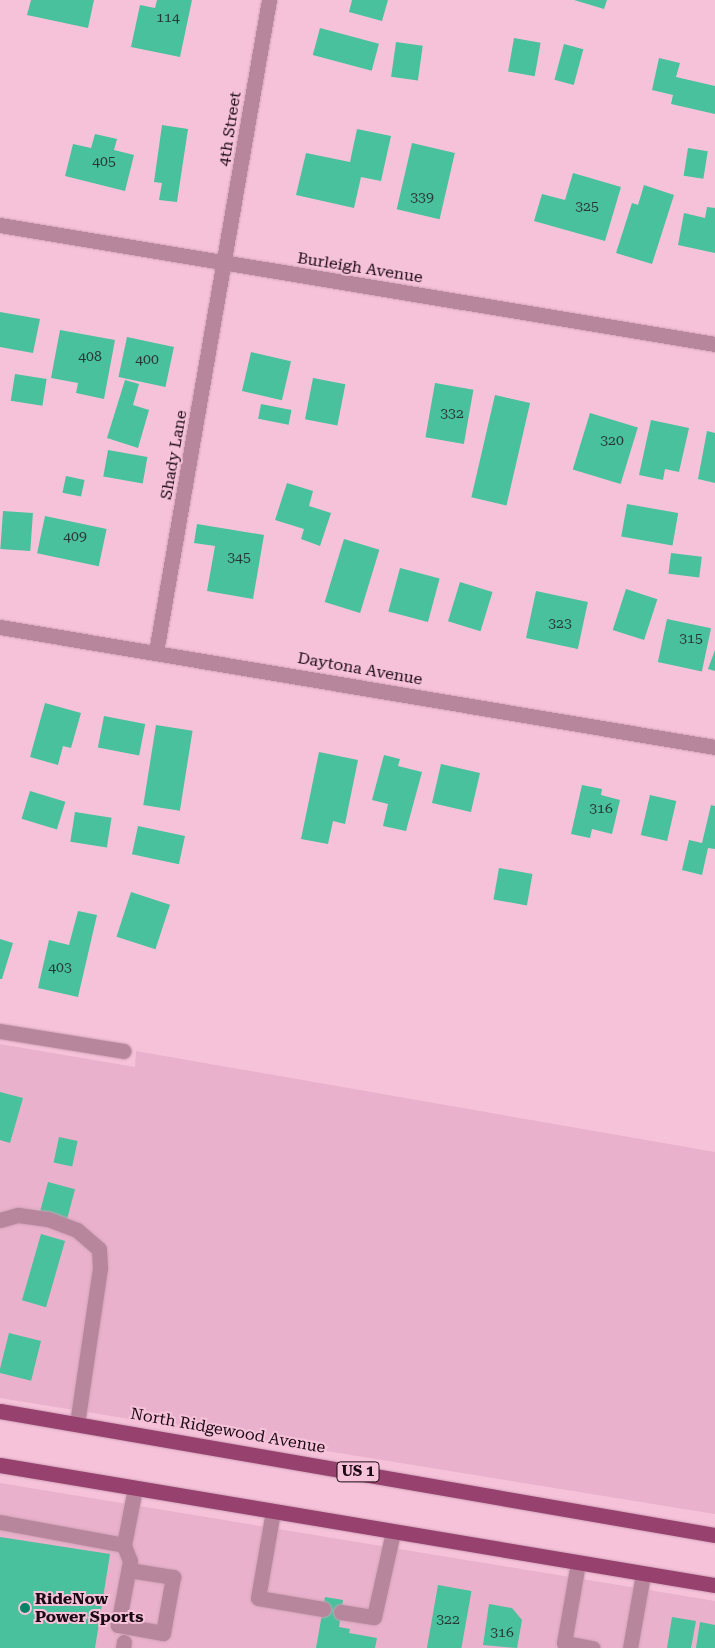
<!DOCTYPE html>
<style>
body{margin:0}
#map{position:relative;width:715px;height:1648px;overflow:hidden;background:#f6c2da;font-family:"Roboto Serif",serif}
div>[style]{position:absolute}
[style*='--x']{left:calc(var(--x)*1px);top:calc(var(--y)*1px);width:calc(var(--w)*1px);rotate:calc(var(--a)*1deg)}
.built>*{inset:0;background:#e9b1cb}
.building>*{inset:0;background:#49c19c;transform-origin:0 0}
.roads{filter:drop-shadow(0 0 1px #cfa1b6) drop-shadow(0 0 1px #cfa1b6)}
.minor>*{height:15px;margin:-7.5px;padding:0 7.5px;transform-origin:7.5px;border-radius:7.5px;background:#b7869d}
.major>*{height:15px;margin:-7.5px;padding:0 7.5px;transform-origin:7.5px;border-radius:7.5px;background:#97416f}
.dots>*{width:14px;height:14px;translate:-50% -50%;box-sizing:border-box;border:2px solid #f6c2da;border-radius:50%}
span{translate:-50% -50%;white-space:nowrap;text-align:center;line-height:1.15;-webkit-text-stroke:4px #f6c2da;paint-order:stroke}
.number-label{font-size:14px;color:#263835}
.number-label span{-webkit-text-stroke-width:0}
.shield-label span{padding:1px 4px;background:#f6c2da;border:1px solid;border-radius:4px;-webkit-text-stroke-width:0}
.shield-label{font-size:15px;color:#1b0a13;font-weight:700}
.street-label{font-size:16px;color:#1b0a13}
.poi-label{font-size:16px;color:#1b0a13;font-weight:700}
.left{translate:0 -50%;text-align:left}
</style>
<div id="map">
<div class="built">
<div style="clip-path:polygon(0 1044px,135px 1067px,136px 1051px,715px 1152px,715px 1514px,0 1398px)"></div>
<div style="clip-path:polygon(0 1483px,715px 1601px,715px 1648px,0 1648px)"></div>
</div>
<div class="building">
<div style="clip-path:polygon(31px 0,94px 0,88px 28px,27px 15px)"></div>
<div style="clip-path:polygon(157px 0,192px 0,180px 57px,131px 47px,140px 5px,155px 8px)"></div>
<div style="clip-path:polygon(352px 0,388px 0,382px 21px,349px 12px)"></div>
<div style="clip-path:polygon(574px 0,607px 0,604px 9px)"></div>
<div style="left:320px;top:28px;width:61px;height:28px;rotate:15deg"></div>
<div style="left:514px;top:38px;width:27px;height:34px;rotate:10deg"></div>
<div style="left:396px;top:42px;width:27px;height:35px;rotate:8deg"></div>
<div style="left:564px;top:44px;width:20px;height:37px;rotate:15deg"></div>
<div style="clip-path:polygon(659px 58px,680px 63px,676px 77px,715px 86px,715px 114px,671px 104px,673px 95px,652px 90px)"></div>
<div style="clip-path:polygon(162px 125px,188px 129px,177px 202px,159px 200px,162px 183px,154px 182px)"></div>
<div style="clip-path:polygon(357px 129px,391px 136px,381px 181px,361px 177px,354px 208px,296px 195px,306px 153px,350px 162px)"></div>
<div style="clip-path:polygon(95px 134px,117px 139px,114px 150px,134px 155px,125px 191px,65px 176px,73px 144px,91px 148px)"></div>
<div style="left:412px;top:143px;width:44px;height:68px;rotate:13deg"></div>
<div style="left:688px;top:148px;width:20px;height:28px;rotate:9deg"></div>
<div style="clip-path:polygon(573px 173px,621px 187px,605px 241px,534px 221px,542px 194px,565px 200px)"></div>
<div style="clip-path:polygon(644px 185px,674px 195px,652px 264px,616px 253px,632px 203px,638px 205px)"></div>
<div style="clip-path:polygon(707px 207px,715px 208px,715px 253px,678px 245px,684px 213px,705px 218px)"></div>
<div style="clip-path:polygon(0 312px,40px 319px,33px 353px,0 347px)"></div>
<div style="clip-path:polygon(60px 330px,115px 340px,104px 399px,76px 393px,78px 383px,51px 378px)"></div>
<div style="left:127px;top:337px;width:48px;height:41px;rotate:12deg"></div>
<div style="left:251px;top:352px;width:41px;height:40px;rotate:13deg"></div>
<div style="left:15px;top:374px;width:32px;height:27px;rotate:9deg"></div>
<div style="left:313px;top:378px;width:33px;height:42px;rotate:11deg"></div>
<div style="clip-path:polygon(125px 380px,139px 384px,133px 405px,149px 410px,138px 448px,107px 438px)"></div>
<div style="left:435px;top:383px;width:39px;height:55px;rotate:10deg"></div>
<div style="left:495px;top:395px;width:36px;height:105px;rotate:13deg"></div>
<div style="left:261px;top:404px;width:31px;height:15px;rotate:11deg"></div>
<div style="left:590px;top:413px;width:50px;height:59px;rotate:17deg"></div>
<div style="clip-path:polygon(651px 420px,689px 428px,679px 472px,665px 469px,663px 480px,639px 475px)"></div>
<div style="clip-path:polygon(707px 431px,715px 433px,715px 483px,698px 479px)"></div>
<div style="left:108px;top:450px;width:40px;height:27px;rotate:10deg"></div>
<div style="left:66px;top:476px;width:19px;height:17px;rotate:12deg"></div>
<div style="clip-path:polygon(287px 483px,313px 491px,309px 506px,331px 513px,320px 546px,301px 539px,304px 529px,275px 520px)"></div>
<div style="left:627px;top:504px;width:52px;height:33px;rotate:10deg"></div>
<div style="left:3px;top:511px;width:30px;height:38px;rotate:4deg"></div>
<div style="left:45px;top:516px;width:63px;height:38px;rotate:12deg"></div>
<div style="clip-path:polygon(197px 524px,264px 535px,253px 599px,207px 591px,215px 546px,194px 543px)"></div>
<div style="left:344px;top:539px;width:37px;height:66px;rotate:17deg"></div>
<div style="left:671px;top:553px;width:31px;height:21px;rotate:7deg"></div>
<div style="left:400px;top:568px;width:41px;height:45px;rotate:15deg"></div>
<div style="left:460px;top:582px;width:34px;height:41px;rotate:17deg"></div>
<div style="left:626px;top:589px;width:33px;height:43px;rotate:18deg"></div>
<div style="left:536px;top:591px;width:53px;height:48px;rotate:12deg"></div>
<div style="left:667px;top:619px;width:45px;height:44px;rotate:12deg"></div>
<div style="clip-path:polygon(715px 650px,715px 671px,708px 669px)"></div>
<div style="clip-path:polygon(45px 703px,81px 713px,71px 748px,63px 746px,58px 765px,30px 757px)"></div>
<div style="left:104px;top:716px;width:42px;height:32px;rotate:11deg"></div>
<div style="left:156px;top:725px;width:37px;height:81px;rotate:9deg"></div>
<div style="clip-path:polygon(319px 752px,358px 760px,345px 824px,333px 821px,328px 844px,301px 839px)"></div>
<div style="clip-path:polygon(384px 755px,400px 759px,398px 766px,422px 772px,406px 831px,383px 826px,388px 804px,372px 800px)"></div>
<div style="left:441px;top:764px;width:40px;height:40px;rotate:13deg"></div>
<div style="clip-path:polygon(582px 785px,602px 789px,601px 795px,620px 800px,612px 834px,592px 829px,590px 838px,571px 834px)"></div>
<div style="left:30px;top:791px;width:37px;height:29px;rotate:17deg"></div>
<div style="left:650px;top:795px;width:27px;height:41px;rotate:13deg"></div>
<div style="clip-path:polygon(711px 805px,715px 806px,715px 849px,708px 848px,702px 875px,682px 870px,689px 840px,702px 843px)"></div>
<div style="left:75px;top:812px;width:37px;height:30px;rotate:9deg"></div>
<div style="left:138px;top:826px;width:48px;height:29px;rotate:12deg"></div>
<div style="left:499px;top:868px;width:34px;height:32px;rotate:10deg"></div>
<div style="left:131px;top:892px;width:41px;height:47px;rotate:18deg"></div>
<div style="clip-path:polygon(78px 911px,97px 915px,78px 997px,38px 988px,49px 940px,69px 945px)"></div>
<div style="clip-path:polygon(0 939px,13px 943px,2px 979px,0 979px)"></div>
<div style="clip-path:polygon(0 1092px,23px 1098px,10px 1143px,0 1140px)"></div>
<div style="left:59px;top:1137px;width:19px;height:26px;rotate:12deg"></div>
<div style="left:48px;top:1182px;width:28px;height:31px;rotate:15deg"></div>
<div style="left:41px;top:1234px;width:25px;height:69px;rotate:16deg"></div>
<div style="left:9px;top:1333px;width:33px;height:41px;rotate:14deg"></div>
<div style="clip-path:polygon(0 1537px,110px 1554px,95px 1648px,0 1648px)"></div>
<div style="left:438px;top:1585px;width:34px;height:64px;rotate:10deg"></div>
<div style="clip-path:polygon(325px 1597px,343px 1600px,339px 1627px,350px 1629px,349px 1633px,377px 1638px,375px 1648px,316px 1648px)"></div>
<div style="clip-path:polygon(489px 1604px,512px 1608px,522px 1620px,517px 1648px,483px 1645px)"></div>
<div style="clip-path:polygon(672px 1617px,696px 1621px,691px 1648px,667px 1648px)"></div>
<div style="clip-path:polygon(700px 1622px,715px 1625px,715px 1648px,696px 1648px)"></div>
</div>
<div class="roads">
<div class="minor">
<div style="--x:0;--y:225;--w:725;--a:9.45"></div>
<div style="--x:0;--y:627;--w:725;--a:9.53"></div>
<div style="--x:156;--y:652;--w:662;--a:-80.17"></div>
<div style="--x:0;--y:1031;--w:125;--a:9.2"></div>
<div style="--x:0;--y:1220;--w:19;--a:-16"></div>
<div style="--x:18;--y:1215;--w:30;--a:8"></div>
<div style="--x:48;--y:1219;--w:31;--a:21"></div>
<div style="--x:77;--y:1230;--w:29;--a:41"></div>
<div style="--x:99;--y:1249;--w:19;--a:87"></div>
<div style="--x:100;--y:1268;--w:157;--a:98.4"></div>
<div style="--x:273;--y:1511;--w:88;--a:99.8"></div>
<div style="--x:258;--y:1598;--w:66;--a:9.6"></div>
<div style="--x:0;--y:1522;--w:126;--a:10.5"></div>
<div style="--x:578;--y:1563;--w:81;--a:99.9"></div>
<div style="--x:564;--y:1643;--w:29;--a:10"></div>
<div style="--x:129;--y:1570;--w:45;--a:9"></div>
<div style="--x:173;--y:1577;--w:57;--a:100.1"></div>
<div style="--x:163;--y:1633;--w:46;--a:-169.9"></div>
<div style="--x:118;--y:1625;--w:65;--a:-79.4"></div>
<div style="--x:130;--y:1561;--w:17;--a:-111"></div>
<div style="--x:124;--y:1545;--w:58;--a:-79.1"></div>
<div style="--x:341;--y:1612;--w:33;--a:9"></div>
<div style="--x:374;--y:1617;--w:87;--a:-77.4"></div>
<div style="--x:123;--y:1648;--w:6;--a:-81"></div>
<div style="--x:630;--y:1648;--w:75;--a:-80"></div>
</div>
<div class="major">
<div style="--x:0;--y:1411;--w:726;--a:9.84"></div>
<div style="--x:0;--y:1465;--w:725;--a:9.53"></div>
</div>
</div>
<div class="dots">
<div style="left:25px;top:1608px;background:#048466"></div>
</div>
<div class="number-label">
<span style="left:168px;top:17px">114</span>
<span style="left:104px;top:161px">405</span>
<span style="left:422px;top:197px">339</span>
<span style="left:587px;top:206px">325</span>
<span style="left:90px;top:356px">408</span>
<span style="left:147px;top:359px">400</span>
<span style="left:452px;top:413px">332</span>
<span style="left:612px;top:440px">320</span>
<span style="left:75px;top:536px">409</span>
<span style="left:239px;top:557px">345</span>
<span style="left:560px;top:623px">323</span>
<span style="left:691px;top:638px">315</span>
<span style="left:601px;top:808px">316</span>
<span style="left:60px;top:967px">403</span>
<span style="left:448px;top:1619px">322</span>
<span style="left:502px;top:1632px">316</span>
</div>
<div class="shield-label">
<span style="left:358px;top:1472px">US 1</span>
</div>
<div class="street-label">
<span style="left:230px;top:129px;rotate:-81deg">4th Street</span>
<span style="left:360px;top:268px;rotate:9deg">Burleigh Avenue</span>
<span style="left:174px;top:455px;rotate:-80deg">Shady Lane</span>
<span style="left:360px;top:669px;rotate:10deg">Daytona Avenue</span>
<span style="left:228px;top:1431px;rotate:10deg">North Ridgewood Avenue</span>
</div>
<div class="poi-label">
<span class="left" style="left:35px;top:1608px">RideNow<br>Power Sports</span>
</div>
</div>
